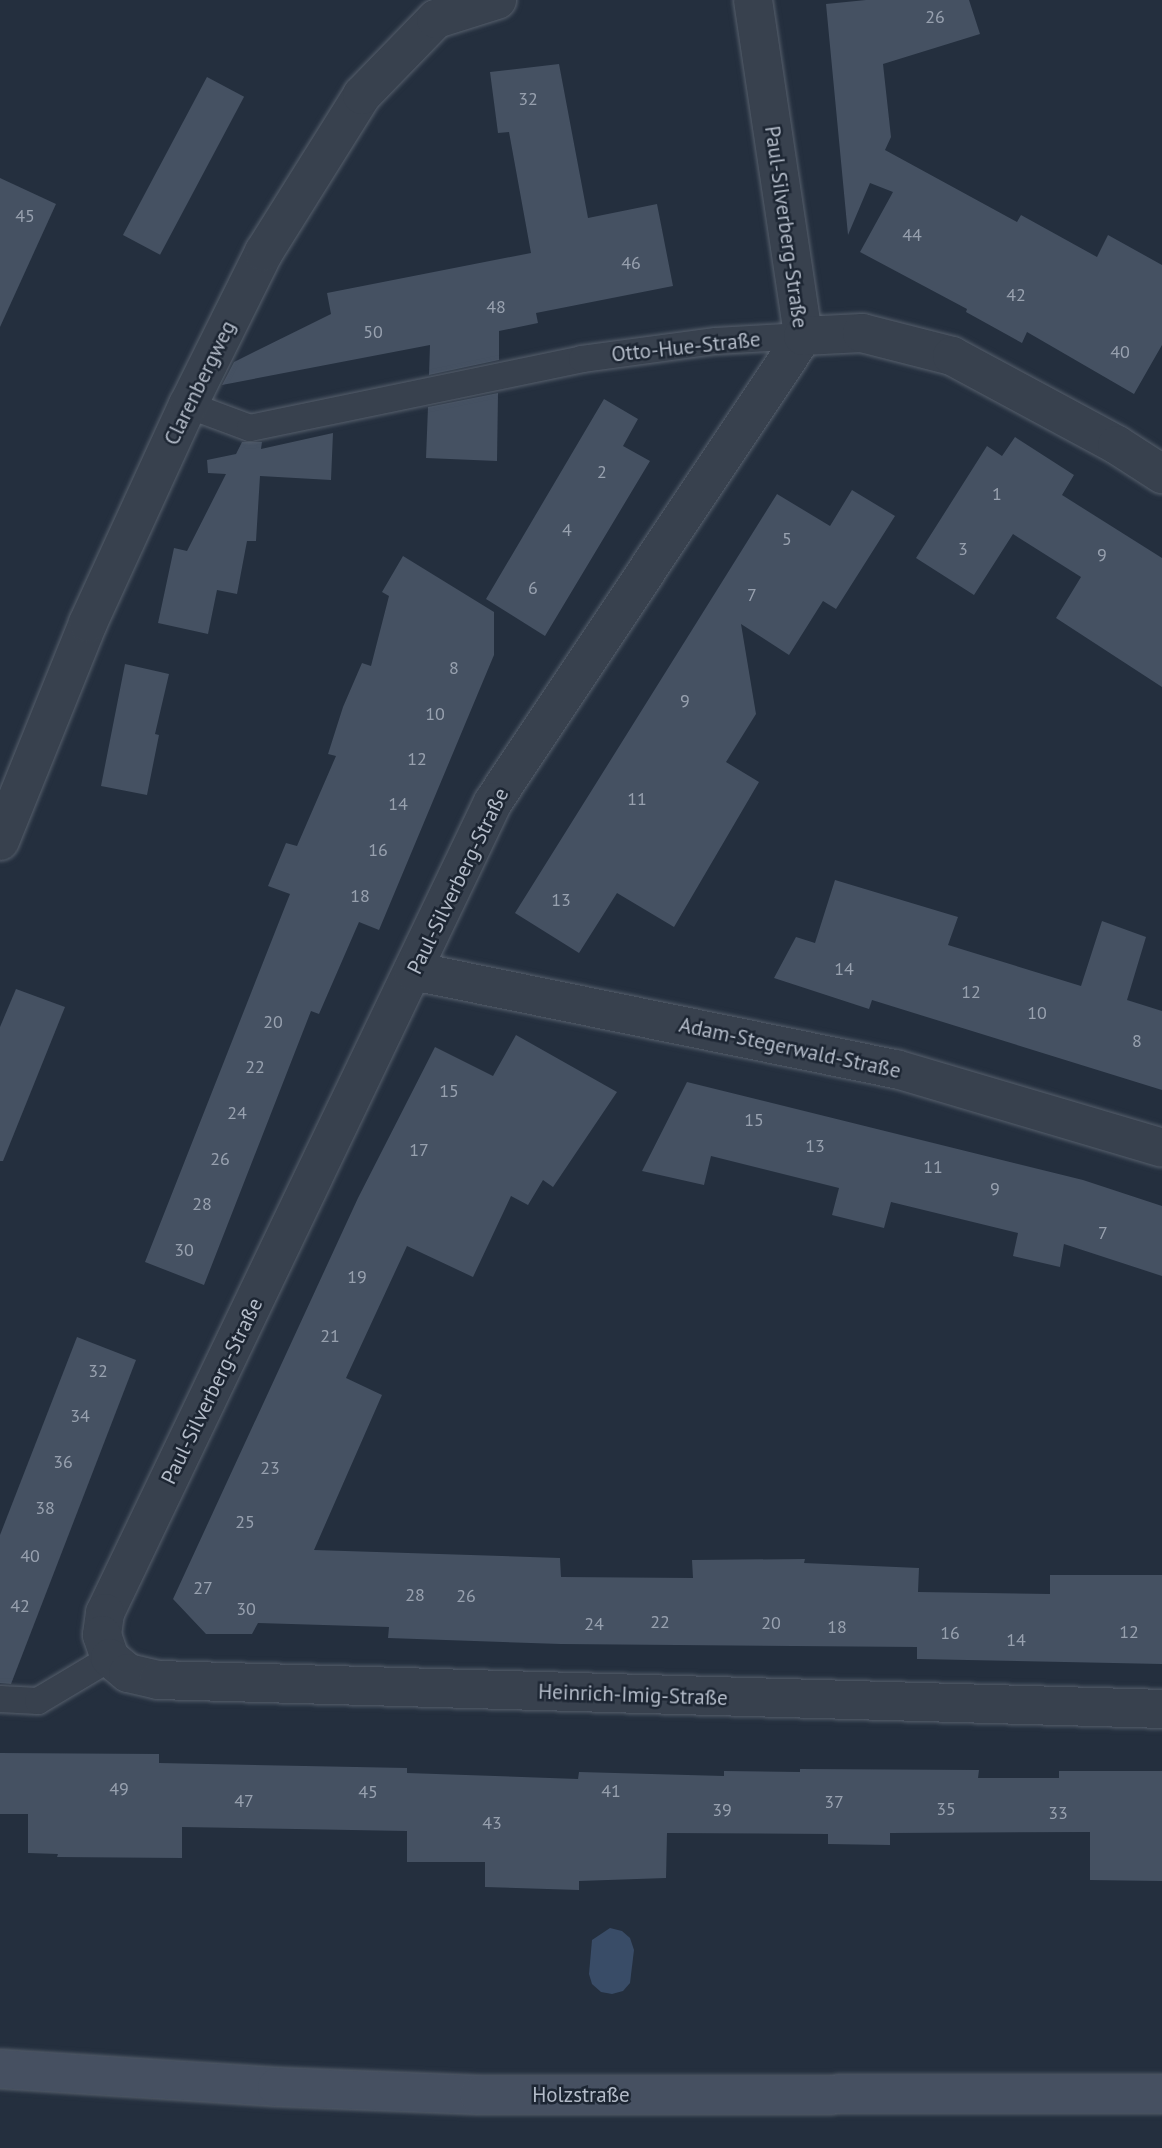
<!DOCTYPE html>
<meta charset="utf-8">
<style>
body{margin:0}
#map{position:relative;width:1162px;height:2148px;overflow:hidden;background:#242f3e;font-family:"PT Sans",sans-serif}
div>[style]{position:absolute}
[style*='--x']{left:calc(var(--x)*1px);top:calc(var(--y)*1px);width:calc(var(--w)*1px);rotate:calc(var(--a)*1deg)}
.water>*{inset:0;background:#394c67}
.building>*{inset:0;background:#455162;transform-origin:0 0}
.roads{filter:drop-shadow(0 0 2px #565f6c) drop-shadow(0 0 2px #565f6c)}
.service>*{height:26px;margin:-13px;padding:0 13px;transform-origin:13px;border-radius:13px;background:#38414e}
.minor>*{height:38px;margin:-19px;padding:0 19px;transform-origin:19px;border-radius:19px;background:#38414e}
.secondary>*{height:38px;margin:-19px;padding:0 19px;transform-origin:19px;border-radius:19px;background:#465061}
span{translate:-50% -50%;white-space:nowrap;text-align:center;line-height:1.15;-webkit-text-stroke:5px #1d2633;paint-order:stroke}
.number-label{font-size:18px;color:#98a1af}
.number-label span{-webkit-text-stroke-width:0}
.street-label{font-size:21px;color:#b4bcc9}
</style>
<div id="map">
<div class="water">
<div style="clip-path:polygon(610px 1928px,622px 1931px,630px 1938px,634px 1950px,630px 1983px,623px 1991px,612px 1994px,601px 1992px,592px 1984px,589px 1974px,592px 1940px)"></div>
</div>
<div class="building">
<div style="clip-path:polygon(866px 0,969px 0,980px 34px,883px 64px,891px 137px,885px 150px,1017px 222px,1021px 215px,1097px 257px,1108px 235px,1162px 265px,1162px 345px,1134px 394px,1027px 332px,1022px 343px,966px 312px,967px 309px,860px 252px,893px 192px,870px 183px,848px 235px,826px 4px)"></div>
<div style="clip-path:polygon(559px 64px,588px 218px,657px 204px,673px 286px,536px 313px,538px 323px,499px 331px,499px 360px,429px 375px,430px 345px,222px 385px,234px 362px,331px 314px,327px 293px,531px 253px,509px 132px,498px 133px,490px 72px)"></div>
<div style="left:207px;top:77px;width:42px;height:179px;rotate:28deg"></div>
<div style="clip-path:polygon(0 178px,56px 204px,0 327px)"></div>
<div style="clip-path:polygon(498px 393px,497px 461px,426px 458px,428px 407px)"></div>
<div style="clip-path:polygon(604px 399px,638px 419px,623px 446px,650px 461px,545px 636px,486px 599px)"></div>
<div style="clip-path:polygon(333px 433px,331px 480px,260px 476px,256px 541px,247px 541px,237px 594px,217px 590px,208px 634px,158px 623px,174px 548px,187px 551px,226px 474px,208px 473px,207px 460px,236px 454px,242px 442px,262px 442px,261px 449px)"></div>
<div style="clip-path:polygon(1015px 437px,1074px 475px,1062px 495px,1162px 558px,1162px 687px,1056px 618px,1081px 577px,1013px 534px,974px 595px,916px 558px,987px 446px,1002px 456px)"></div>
<div style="clip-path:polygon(852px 490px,895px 516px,836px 609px,823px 601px,789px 655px,741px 624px,756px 714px,726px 762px,759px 782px,674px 927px,617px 893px,579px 953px,515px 913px,777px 494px,830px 526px)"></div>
<div style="clip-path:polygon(403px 556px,494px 612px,494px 655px,379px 930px,359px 922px,319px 1014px,311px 1011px,204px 1285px,145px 1262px,290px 894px,268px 886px,286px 843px,297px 846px,336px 756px,328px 754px,343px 707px,362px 663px,371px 666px,389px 596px,382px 592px)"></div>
<div style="clip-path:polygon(125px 664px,169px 674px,155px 734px,159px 735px,147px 795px,101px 786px)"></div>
<div style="clip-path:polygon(835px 880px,958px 917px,948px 945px,1081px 986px,1102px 921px,1146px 937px,1127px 1000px,1162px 1011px,1162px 1090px,872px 1000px,869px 1009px,774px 978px,796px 937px,815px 943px)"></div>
<div style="clip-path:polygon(16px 989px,65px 1007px,3px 1161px,0 1161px,0 1027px)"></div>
<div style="clip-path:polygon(516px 1035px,617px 1092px,553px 1187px,543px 1180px,528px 1205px,511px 1196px,473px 1277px,407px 1246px,346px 1378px,382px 1395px,314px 1550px,560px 1558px,561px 1577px,693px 1578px,692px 1560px,805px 1559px,804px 1563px,919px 1568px,918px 1592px,1050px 1594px,1050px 1575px,1162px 1575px,1162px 1664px,917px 1659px,917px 1647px,561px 1644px,388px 1638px,389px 1627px,258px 1623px,252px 1634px,206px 1634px,173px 1599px,358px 1198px,435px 1047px,493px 1076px)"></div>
<div style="clip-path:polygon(687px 1082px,1083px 1180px,1162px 1206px,1162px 1276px,1064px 1244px,1060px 1267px,1013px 1256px,1018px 1233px,891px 1202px,884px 1228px,832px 1215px,839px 1188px,711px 1156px,704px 1185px,642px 1171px)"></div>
<div style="clip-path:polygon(77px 1337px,136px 1360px,11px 1684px,0 1683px,0 1535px)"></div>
<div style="clip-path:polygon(0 1753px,159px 1754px,159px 1763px,407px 1768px,407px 1773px,578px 1779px,579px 1772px,724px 1776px,724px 1771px,800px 1772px,800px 1769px,979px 1770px,978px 1778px,1059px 1778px,1059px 1771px,1162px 1771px,1162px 1881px,1090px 1880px,1090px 1832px,890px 1833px,890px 1845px,828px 1844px,828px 1834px,667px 1833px,666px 1878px,579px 1881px,579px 1890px,485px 1887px,485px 1862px,407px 1862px,407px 1831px,182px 1827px,182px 1858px,57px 1857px,58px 1854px,28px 1853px,28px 1814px,0 1814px)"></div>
</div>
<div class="roads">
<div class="service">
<div style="--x:188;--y:405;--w:66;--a:20.4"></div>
<div style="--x:250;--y:428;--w:339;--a:-11.7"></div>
<div style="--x:582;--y:359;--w:135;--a:-7.7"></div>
<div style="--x:716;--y:341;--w:87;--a:-3.3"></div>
<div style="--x:0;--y:1699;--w:38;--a:3"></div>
<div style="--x:38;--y:1701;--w:84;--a:-30.8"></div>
</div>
<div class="minor">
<div style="--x:753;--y:0;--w:340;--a:81.5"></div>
<div style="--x:803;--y:336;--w:560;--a:123.63"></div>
<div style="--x:493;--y:802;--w:899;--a:115.57"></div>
<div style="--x:105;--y:1613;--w:22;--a:98"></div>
<div style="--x:102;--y:1635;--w:24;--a:71"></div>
<div style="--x:110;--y:1658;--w:23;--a:40"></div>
<div style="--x:128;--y:1673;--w:31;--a:13"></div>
<div style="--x:158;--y:1680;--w:1004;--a:1.65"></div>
<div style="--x:803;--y:336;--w:59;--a:-2.9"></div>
<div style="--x:862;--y:333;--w:93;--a:14.3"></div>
<div style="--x:952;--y:356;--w:187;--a:28.3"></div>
<div style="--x:1117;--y:445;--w:54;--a:32.8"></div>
<div style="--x:0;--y:841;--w:235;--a:-68"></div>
<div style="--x:88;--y:623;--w:240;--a:-65.4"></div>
<div style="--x:188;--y:405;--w:171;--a:-63.6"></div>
<div style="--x:264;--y:252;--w:185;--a:-58"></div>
<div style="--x:362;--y:95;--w:106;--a:-45.8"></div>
<div style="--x:436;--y:19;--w:64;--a:-17.3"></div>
<div style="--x:413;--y:971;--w:493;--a:11.5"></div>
<div style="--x:896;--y:1069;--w:277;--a:16.5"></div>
</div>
<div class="secondary">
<div style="--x:0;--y:2069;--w:278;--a:3.7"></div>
<div style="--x:277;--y:2087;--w:202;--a:2.3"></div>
<div style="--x:479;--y:2095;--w:683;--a:-0.08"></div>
</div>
</div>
<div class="number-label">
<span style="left:935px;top:17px">26</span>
<span style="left:528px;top:99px">32</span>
<span style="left:25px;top:216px">45</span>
<span style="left:912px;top:235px">44</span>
<span style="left:631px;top:263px">46</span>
<span style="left:1016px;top:295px">42</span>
<span style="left:496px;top:307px">48</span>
<span style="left:373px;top:332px">50</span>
<span style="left:1120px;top:352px">40</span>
<span style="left:602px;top:472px">2</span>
<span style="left:997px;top:494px">1</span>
<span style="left:567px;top:530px">4</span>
<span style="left:787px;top:539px">5</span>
<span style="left:963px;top:549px">3</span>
<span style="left:1102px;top:555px">9</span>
<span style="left:533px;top:588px">6</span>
<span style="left:752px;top:595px">7</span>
<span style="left:454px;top:668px">8</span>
<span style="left:685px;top:701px">9</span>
<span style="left:435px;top:714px">10</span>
<span style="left:417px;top:759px">12</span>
<span style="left:637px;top:799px">11</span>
<span style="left:398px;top:804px">14</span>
<span style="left:378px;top:850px">16</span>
<span style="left:360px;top:896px">18</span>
<span style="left:561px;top:900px">13</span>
<span style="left:844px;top:969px">14</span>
<span style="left:971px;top:992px">12</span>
<span style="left:1037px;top:1013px">10</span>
<span style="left:273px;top:1022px">20</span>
<span style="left:1137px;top:1041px">8</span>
<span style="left:255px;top:1067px">22</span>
<span style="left:449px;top:1091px">15</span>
<span style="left:237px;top:1113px">24</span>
<span style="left:754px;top:1120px">15</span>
<span style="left:815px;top:1146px">13</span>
<span style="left:419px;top:1150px">17</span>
<span style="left:220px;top:1159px">26</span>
<span style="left:933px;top:1167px">11</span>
<span style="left:995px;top:1189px">9</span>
<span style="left:202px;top:1204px">28</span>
<span style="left:1103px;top:1233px">7</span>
<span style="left:184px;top:1250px">30</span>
<span style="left:357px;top:1277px">19</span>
<span style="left:330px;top:1336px">21</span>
<span style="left:98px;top:1371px">32</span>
<span style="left:80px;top:1416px">34</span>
<span style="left:63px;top:1462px">36</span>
<span style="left:270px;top:1468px">23</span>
<span style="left:45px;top:1508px">38</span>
<span style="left:245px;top:1522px">25</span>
<span style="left:30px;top:1556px">40</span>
<span style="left:203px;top:1588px">27</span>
<span style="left:415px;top:1595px">28</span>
<span style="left:466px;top:1596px">26</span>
<span style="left:20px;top:1606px">42</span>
<span style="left:246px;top:1609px">30</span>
<span style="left:660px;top:1622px">22</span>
<span style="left:771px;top:1623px">20</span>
<span style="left:594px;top:1624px">24</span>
<span style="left:837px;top:1627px">18</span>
<span style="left:1129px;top:1632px">12</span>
<span style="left:950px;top:1633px">16</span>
<span style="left:1016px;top:1640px">14</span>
<span style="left:119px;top:1789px">49</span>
<span style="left:611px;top:1791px">41</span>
<span style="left:368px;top:1792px">45</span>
<span style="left:244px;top:1801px">47</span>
<span style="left:834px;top:1802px">37</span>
<span style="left:946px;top:1809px">35</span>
<span style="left:722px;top:1810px">39</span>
<span style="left:1058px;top:1813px">33</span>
<span style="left:492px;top:1823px">43</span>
</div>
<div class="street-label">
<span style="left:786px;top:227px;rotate:82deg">Paul-Silverberg-Straße</span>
<span style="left:686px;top:347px;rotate:-6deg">Otto-Hue-Straße</span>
<span style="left:200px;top:383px;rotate:-64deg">Clarenbergweg</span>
<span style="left:458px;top:881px;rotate:-64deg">Paul-Silverberg-Straße</span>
<span style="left:790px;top:1048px;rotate:12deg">Adam-Stegerwald-Straße</span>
<span style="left:212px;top:1391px;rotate:-64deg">Paul-Silverberg-Straße</span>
<span style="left:633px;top:1695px;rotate:2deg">Heinrich-Imig-Straße</span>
<span style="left:581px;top:2095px">Holzstraße</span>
</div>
</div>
